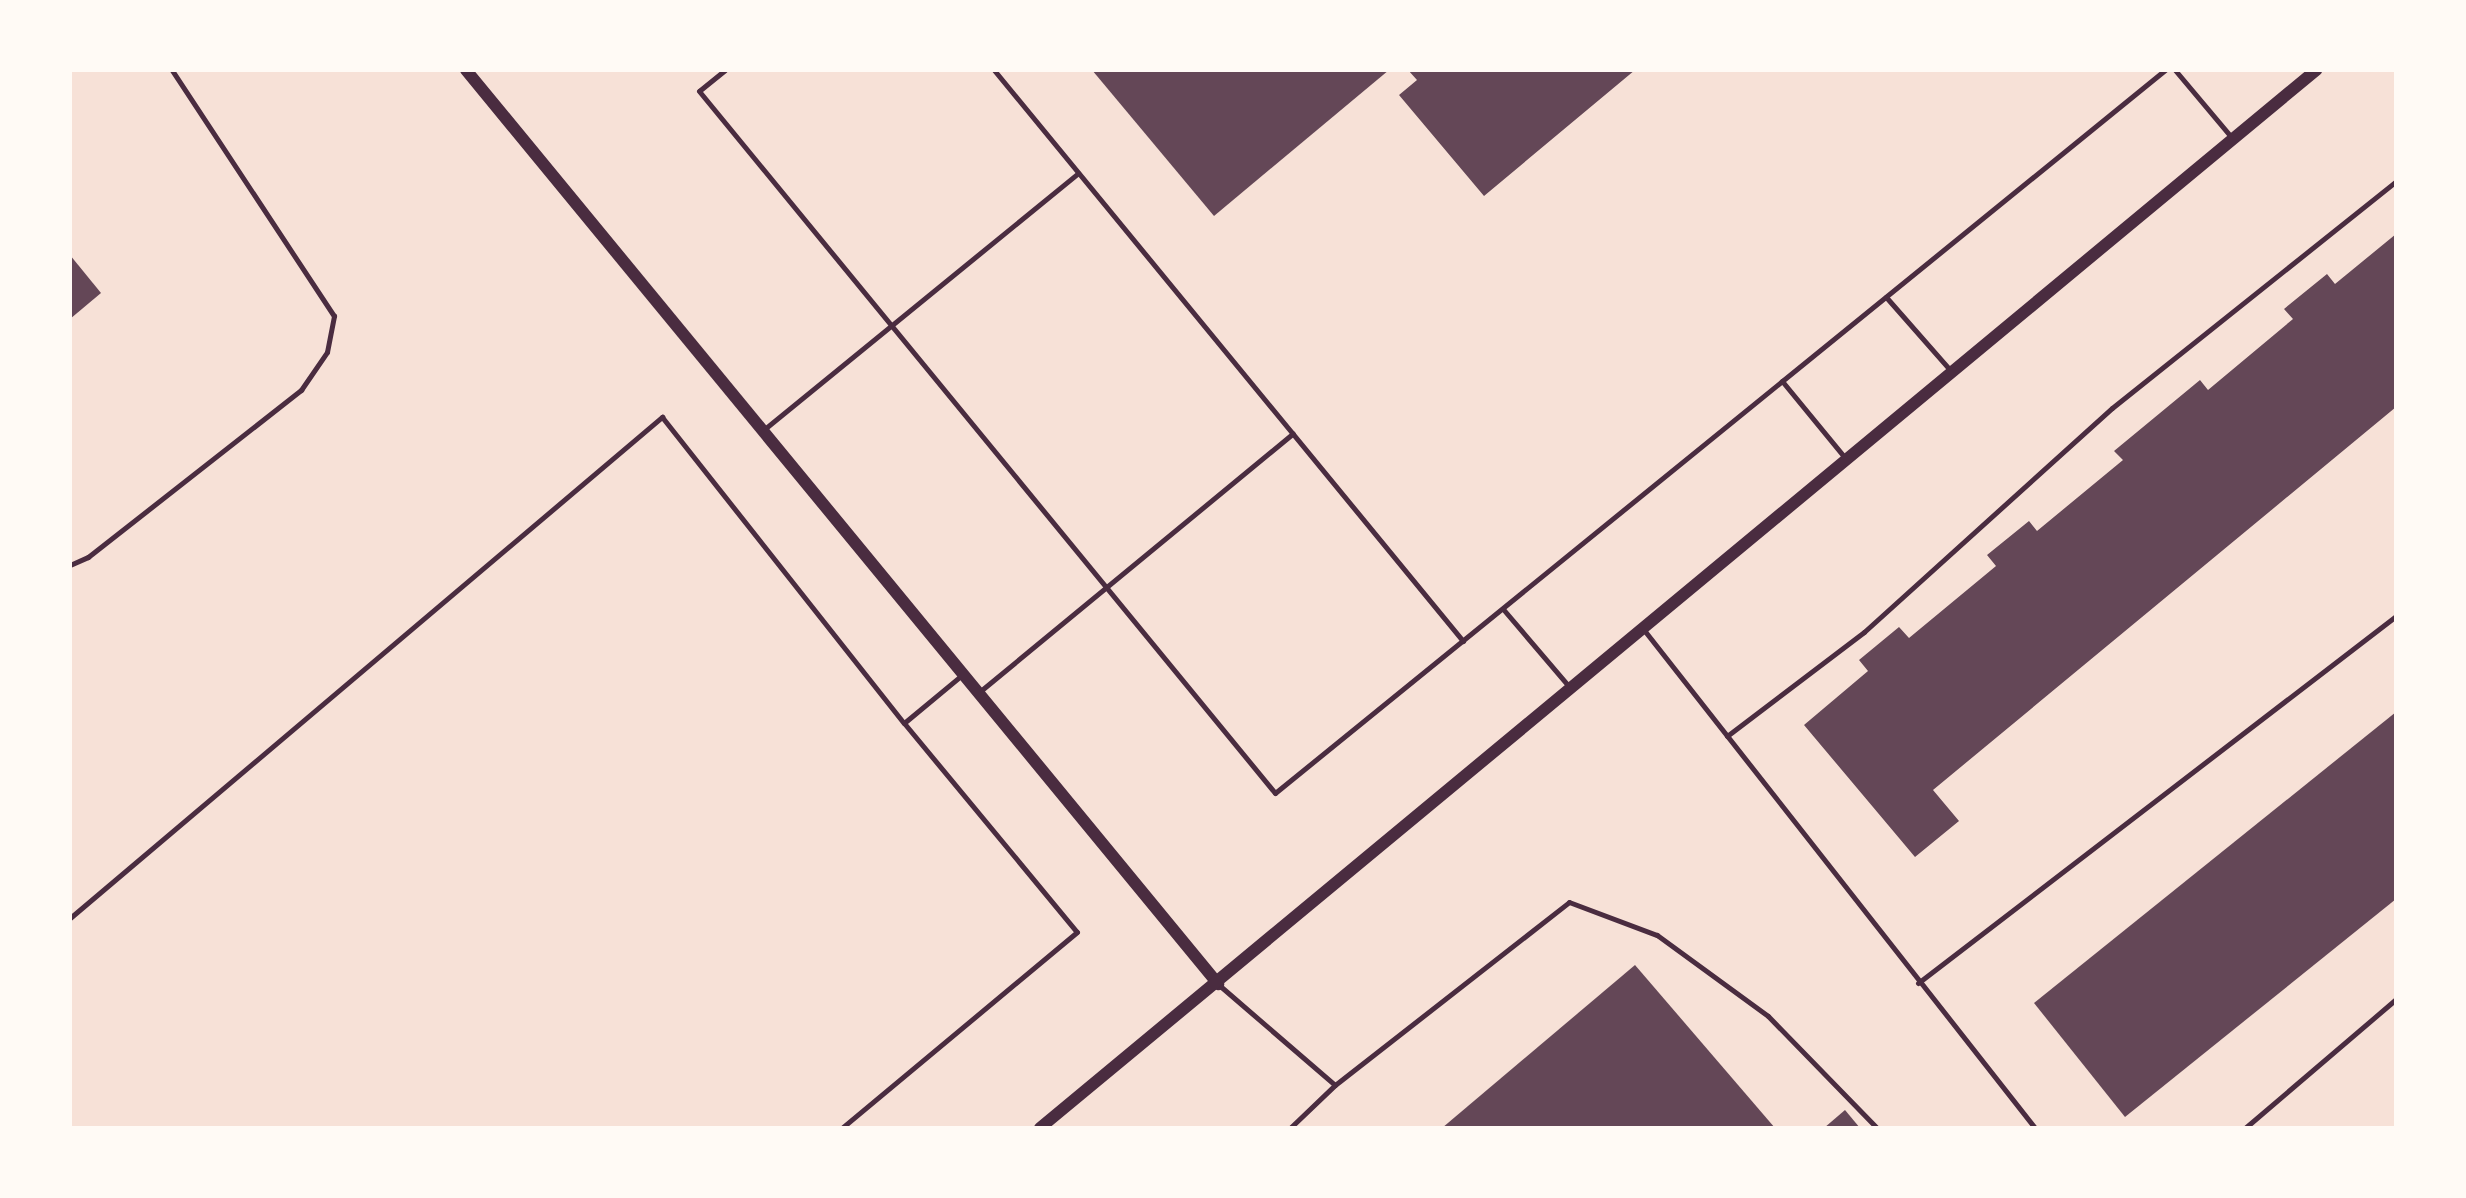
<!DOCTYPE html>
<style>
body{margin:0}
#map{position:relative;width:2466px;height:1198px;overflow:hidden;background:#f7e1d7;font-family:"Fira Sans",sans-serif}
div>[style]{position:absolute}
[style*='--x']{left:calc(var(--x)*1px);top:calc(var(--y)*1px);width:calc(var(--w)*1px);rotate:calc(var(--a)*1deg)}
.building>*{inset:0;background:#644757}
.service>*{height:5px;margin:-2.5px;padding:0 2.5px;transform-origin:2.5px;border-radius:2.5px;background:#4a2c40}
.tertiary>*{height:12px;margin:-6px;padding:0 6px;transform-origin:6px;border-radius:6px;background:#4a2c40}
span{translate:-50% -50%;white-space:nowrap;text-align:center;line-height:1.15;-webkit-text-stroke:7px #fffaf5;paint-order:stroke}
.frame{position:absolute;inset:0;border:72px solid #fffaf5;pointer-events:none}
</style>
<div id="map">
<div class="building">
<div style="clip-path:polygon(1092px 70px,1389px 70px,1214px 216px)"></div>
<div style="clip-path:polygon(1408px 70px,1635px 70px,1484px 196px,1399px 95px,1417px 80px)"></div>
<div style="clip-path:polygon(2396px 234px,2396px 407px,1933px 790px,1959px 821px,1915px 857px,1804px 725px,1868px 671px,1859px 660px,1899px 627px,1909px 638px,1996px 566px,1987px 555px,2029px 521px,2037px 531px,2123px 460px,2114px 451px,2200px 380px,2208px 390px,2293px 319px,2284px 309px,2327px 274px,2335px 284px)"></div>
<div style="clip-path:polygon(70px 255px,101px 293px,70px 319px)"></div>
<div style="clip-path:polygon(2396px 712px,2396px 899px,2125px 1117px,2034px 1003px)"></div>
<div style="clip-path:polygon(1635px 965px,1775px 1128px,1442px 1128px)"></div>
<div style="clip-path:polygon(1845px 1110px,1860px 1128px,1824px 1128px)"></div>
</div>
<div class="service">
<div style="--x:725;--y:70;--w:33;--a:141"></div>
<div style="--x:699;--y:91;--w:908;--a:50.63"></div>
<div style="--x:1275;--y:793;--w:1147;--a:-39.09"></div>
<div style="--x:994;--y:70;--w:739;--a:50.6"></div>
<div style="--x:2175;--y:70;--w:90;--a:50"></div>
<div style="--x:1886;--y:297;--w:98;--a:48.7"></div>
<div style="--x:1782;--y:381;--w:102;--a:50.6"></div>
<div style="--x:762;--y:431;--w:408;--a:-39.2"></div>
<div style="--x:70;--y:565;--w:20;--a:-24"></div>
<div style="--x:88;--y:557;--w:271;--a:-38.1"></div>
<div style="--x:301;--y:390;--w:46;--a:-55.6"></div>
<div style="--x:327;--y:352;--w:37;--a:-79"></div>
<div style="--x:334;--y:316;--w:295;--a:-123.4"></div>
<div style="--x:1503;--y:609;--w:105;--a:49.6"></div>
<div style="--x:1644;--y:630;--w:633;--a:51.86"></div>
<div style="--x:978;--y:693;--w:408;--a:-39.5"></div>
<div style="--x:904;--y:723;--w:77;--a:-39.7"></div>
<div style="--x:1727;--y:736;--w:172;--a:-37.2"></div>
<div style="--x:1864;--y:632;--w:334;--a:-42.1"></div>
<div style="--x:2112;--y:408;--w:364;--a:-38.6"></div>
<div style="--x:70;--y:918;--w:776;--a:-40.24"></div>
<div style="--x:662;--y:417;--w:390;--a:51.7"></div>
<div style="--x:904;--y:723;--w:271;--a:50.4"></div>
<div style="--x:1077;--y:932;--w:306;--a:140.2"></div>
<div style="--x:1918;--y:983;--w:603;--a:-37.52"></div>
<div style="--x:1219;--y:985;--w:153;--a:40.8"></div>
<div style="--x:1335;--y:1085;--w:297;--a:-38"></div>
<div style="--x:1569;--y:902;--w:94;--a:20.6"></div>
<div style="--x:1657;--y:935;--w:137;--a:36.1"></div>
<div style="--x:1768;--y:1016;--w:156;--a:45.8"></div>
<div style="--x:1290;--y:1128;--w:62;--a:-43.7"></div>
<div style="--x:2245;--y:1128;--w:199;--a:-40.5"></div>
</div>
<div class="tertiary">
<div style="--x:466;--y:70;--w:1184;--a:50.55"></div>
<div style="--x:1040;--y:1128;--w:1658;--a:-39.66"></div>
</div>
<div class="frame"></div>
</div>
